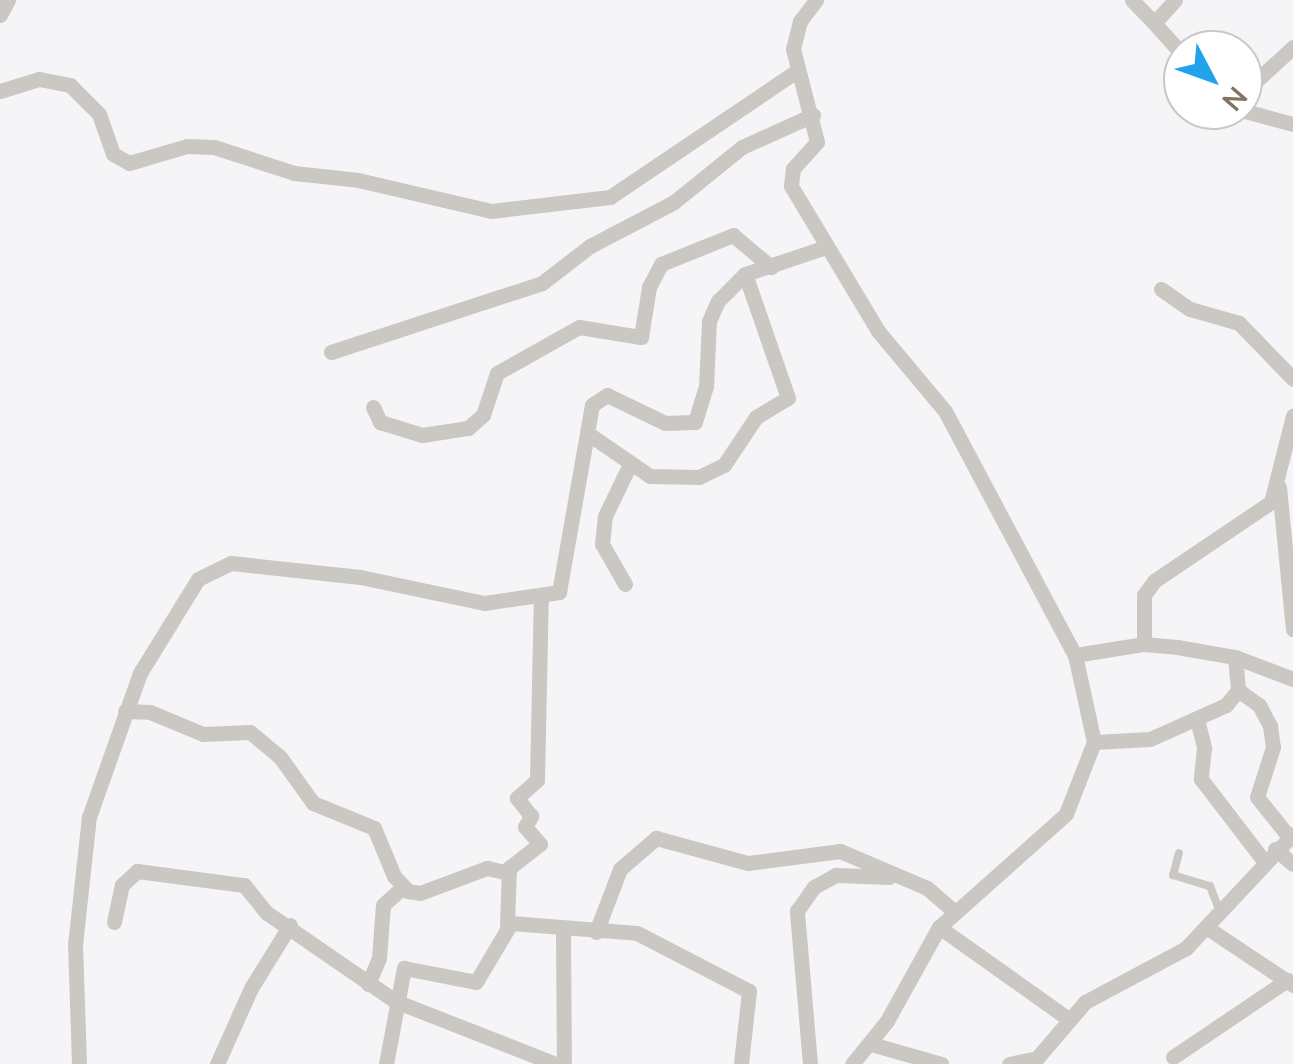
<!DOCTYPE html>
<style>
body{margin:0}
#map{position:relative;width:1293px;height:1064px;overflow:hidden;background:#f5f5f8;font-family:"Nunito Sans",sans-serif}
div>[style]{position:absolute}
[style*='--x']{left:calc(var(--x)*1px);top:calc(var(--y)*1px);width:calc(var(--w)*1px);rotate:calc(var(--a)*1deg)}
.service>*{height:8px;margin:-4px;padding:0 4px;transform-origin:4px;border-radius:4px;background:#cbc7c2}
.minor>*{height:15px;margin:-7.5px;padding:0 7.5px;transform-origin:7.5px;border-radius:7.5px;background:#cbc7c2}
span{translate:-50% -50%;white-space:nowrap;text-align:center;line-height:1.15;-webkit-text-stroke:10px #fff;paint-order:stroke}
.north{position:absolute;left:1163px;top:30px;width:100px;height:100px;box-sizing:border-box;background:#fff;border:2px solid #cdc7c0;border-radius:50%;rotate:131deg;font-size:28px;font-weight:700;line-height:40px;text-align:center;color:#817461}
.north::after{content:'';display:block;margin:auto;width:35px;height:45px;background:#21a3ec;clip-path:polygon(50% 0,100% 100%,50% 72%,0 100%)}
</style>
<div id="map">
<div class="service">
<div style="--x:1179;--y:853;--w:23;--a:105"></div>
<div style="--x:1173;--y:875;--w:39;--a:17"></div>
<div style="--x:1210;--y:886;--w:28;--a:69"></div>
</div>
<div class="minor">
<div style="--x:816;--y:0;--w:26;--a:127"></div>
<div style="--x:800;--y:21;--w:29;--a:104"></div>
<div style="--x:793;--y:49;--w:96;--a:75.5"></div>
<div style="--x:817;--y:142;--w:36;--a:132"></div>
<div style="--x:793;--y:169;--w:17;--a:97"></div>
<div style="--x:791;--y:186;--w:169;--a:59"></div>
<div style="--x:878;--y:331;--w:104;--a:50.1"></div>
<div style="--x:945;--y:411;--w:276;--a:62"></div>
<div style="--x:1075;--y:655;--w:89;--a:77.7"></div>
<div style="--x:1094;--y:742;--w:77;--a:111.3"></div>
<div style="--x:1066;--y:814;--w:170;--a:138.3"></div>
<div style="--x:939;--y:927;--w:107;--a:119"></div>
<div style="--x:887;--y:1021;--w:55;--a:129.1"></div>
<div style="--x:1132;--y:0;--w:32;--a:46"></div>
<div style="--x:1175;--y:0;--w:31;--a:132"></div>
<div style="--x:1154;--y:23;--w:43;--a:47.8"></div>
<div style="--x:0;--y:15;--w:17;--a:-62"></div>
<div style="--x:0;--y:91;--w:41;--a:-17.1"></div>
<div style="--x:39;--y:79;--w:32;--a:11"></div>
<div style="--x:70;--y:85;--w:41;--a:45"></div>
<div style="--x:99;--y:114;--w:42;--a:70.7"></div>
<div style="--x:113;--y:154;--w:18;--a:29"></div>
<div style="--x:129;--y:163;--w:60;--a:-16.3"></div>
<div style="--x:187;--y:146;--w:27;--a:2"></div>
<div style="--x:214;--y:147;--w:84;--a:18"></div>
<div style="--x:294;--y:173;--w:64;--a:6.2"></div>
<div style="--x:358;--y:180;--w:137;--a:13.1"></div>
<div style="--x:491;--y:211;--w:120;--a:-6.7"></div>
<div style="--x:610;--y:197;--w:227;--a:-34"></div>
<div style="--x:1243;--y:93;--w:68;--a:-42.6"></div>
<div style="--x:1241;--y:110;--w:54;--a:15.1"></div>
<div style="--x:1161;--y:289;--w:35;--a:35"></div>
<div style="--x:1190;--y:309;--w:51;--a:15.9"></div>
<div style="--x:1239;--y:323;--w:78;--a:46"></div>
<div style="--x:331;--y:352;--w:222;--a:-18.1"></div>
<div style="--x:542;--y:283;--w:61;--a:-37.6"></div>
<div style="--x:590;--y:246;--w:95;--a:-27.6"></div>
<div style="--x:674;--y:202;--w:87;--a:-39"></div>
<div style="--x:742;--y:147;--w:78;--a:-24.3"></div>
<div style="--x:373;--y:407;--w:17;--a:65"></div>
<div style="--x:380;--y:422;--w:44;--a:17.2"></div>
<div style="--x:422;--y:435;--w:47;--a:-8.7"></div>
<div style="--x:468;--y:428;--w:20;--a:-41"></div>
<div style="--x:483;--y:415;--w:44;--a:-71.6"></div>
<div style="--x:497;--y:373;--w:94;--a:-29.3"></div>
<div style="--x:579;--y:327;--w:63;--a:9.2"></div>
<div style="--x:641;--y:337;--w:51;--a:-80.9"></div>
<div style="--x:649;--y:287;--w:26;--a:-62"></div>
<div style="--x:661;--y:264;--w:78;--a:-21.9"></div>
<div style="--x:733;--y:235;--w:50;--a:40.1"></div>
<div style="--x:587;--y:433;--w:28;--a:-80"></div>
<div style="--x:592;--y:405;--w:18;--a:-34"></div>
<div style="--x:607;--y:395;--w:64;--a:25.8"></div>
<div style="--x:665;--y:423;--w:30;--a:-2"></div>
<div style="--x:695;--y:422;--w:37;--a:-73"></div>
<div style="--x:706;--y:387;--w:66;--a:-87.4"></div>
<div style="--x:709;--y:321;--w:22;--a:-66"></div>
<div style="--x:718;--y:301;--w:38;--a:-45"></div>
<div style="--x:745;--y:274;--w:85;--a:-18.4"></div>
<div style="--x:1279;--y:487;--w:143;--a:84.4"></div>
<div style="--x:625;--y:584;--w:46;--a:-119.9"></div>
<div style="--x:602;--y:544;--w:28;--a:-84"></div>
<div style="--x:605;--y:516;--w:58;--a:-64.3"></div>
<div style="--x:1144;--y:644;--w:49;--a:-90"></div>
<div style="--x:1144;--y:595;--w:17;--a:-54"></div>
<div style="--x:1154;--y:581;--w:141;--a:-34"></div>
<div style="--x:1271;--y:502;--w:89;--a:-75.7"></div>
<div style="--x:1075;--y:655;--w:70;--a:-9.1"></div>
<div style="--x:1144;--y:644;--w:33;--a:5"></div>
<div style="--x:1177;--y:647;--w:59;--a:9.8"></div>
<div style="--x:1235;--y:657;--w:62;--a:20.8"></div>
<div style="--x:1238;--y:690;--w:26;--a:36"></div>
<div style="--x:1259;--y:705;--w:24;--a:62"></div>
<div style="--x:1270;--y:726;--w:21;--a:82"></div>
<div style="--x:1273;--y:747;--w:52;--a:107.7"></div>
<div style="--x:1257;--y:797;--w:51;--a:51.3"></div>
<div style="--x:125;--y:711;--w:25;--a:2"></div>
<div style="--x:150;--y:712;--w:57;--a:22.5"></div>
<div style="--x:203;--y:734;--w:47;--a:-2.4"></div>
<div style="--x:250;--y:732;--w:39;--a:40"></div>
<div style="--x:280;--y:757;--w:57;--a:54.3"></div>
<div style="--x:313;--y:803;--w:66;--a:22.3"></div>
<div style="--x:374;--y:828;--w:52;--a:67.4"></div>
<div style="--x:394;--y:876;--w:21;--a:47"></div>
<div style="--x:408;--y:891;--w:12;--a:9"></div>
<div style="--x:420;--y:893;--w:72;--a:-20.5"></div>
<div style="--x:487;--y:868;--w:22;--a:13"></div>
<div style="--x:1197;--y:719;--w:30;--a:76"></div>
<div style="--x:1204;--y:748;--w:31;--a:96"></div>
<div style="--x:1201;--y:779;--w:103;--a:52.5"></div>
<div style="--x:1094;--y:742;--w:56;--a:-3.1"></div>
<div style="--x:1150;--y:739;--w:83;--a:-24.1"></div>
<div style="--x:1226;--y:705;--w:19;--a:-51"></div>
<div style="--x:1238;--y:690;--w:33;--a:-95"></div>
<div style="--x:1275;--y:849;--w:23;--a:40"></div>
<div style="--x:114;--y:922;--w:38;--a:-78"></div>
<div style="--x:122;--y:885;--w:21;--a:-43"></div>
<div style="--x:137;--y:871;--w:108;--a:7.5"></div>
<div style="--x:244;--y:885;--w:36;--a:51"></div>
<div style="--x:267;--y:913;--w:155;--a:34.5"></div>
<div style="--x:395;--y:1001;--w:173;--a:21.4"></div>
<div style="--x:507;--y:925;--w:57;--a:-88"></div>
<div style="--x:509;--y:868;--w:39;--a:-38"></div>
<div style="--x:540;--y:844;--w:23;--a:-131"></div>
<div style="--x:525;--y:827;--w:13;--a:-61"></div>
<div style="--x:531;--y:816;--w:23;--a:-128"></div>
<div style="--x:517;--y:798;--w:27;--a:-42"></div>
<div style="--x:537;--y:780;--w:185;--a:-88.8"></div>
<div style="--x:939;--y:927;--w:157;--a:35.4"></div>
<div style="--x:1206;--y:927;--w:105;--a:33.7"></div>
<div style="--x:563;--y:931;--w:133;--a:89.6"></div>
<div style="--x:596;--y:932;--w:67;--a:-69.1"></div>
<div style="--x:620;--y:869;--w:48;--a:-40.7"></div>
<div style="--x:656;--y:838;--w:95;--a:15.2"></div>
<div style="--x:748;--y:863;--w:93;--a:-7.4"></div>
<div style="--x:840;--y:851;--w:95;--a:23"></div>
<div style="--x:927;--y:888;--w:35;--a:41"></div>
<div style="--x:368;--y:984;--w:28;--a:-67"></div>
<div style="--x:379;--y:958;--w:53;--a:-85.7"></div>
<div style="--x:383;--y:905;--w:27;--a:-42"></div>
<div style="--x:871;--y:1044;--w:73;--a:15.9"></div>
<div style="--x:1173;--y:1057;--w:138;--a:-34"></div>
<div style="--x:79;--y:1064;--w:119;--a:-91.9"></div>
<div style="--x:75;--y:945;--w:129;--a:-83.8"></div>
<div style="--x:89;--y:817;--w:153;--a:-70.5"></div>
<div style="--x:140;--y:673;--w:110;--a:-58.3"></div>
<div style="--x:198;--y:579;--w:37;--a:-26"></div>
<div style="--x:231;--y:563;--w:130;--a:6.2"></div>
<div style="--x:360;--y:577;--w:127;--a:11.8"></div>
<div style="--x:484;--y:603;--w:76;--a:-8.3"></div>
<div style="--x:559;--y:592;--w:161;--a:-80"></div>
<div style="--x:587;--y:433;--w:76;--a:34.3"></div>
<div style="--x:650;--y:476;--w:49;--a:1.2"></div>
<div style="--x:699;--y:477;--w:28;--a:-26"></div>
<div style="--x:724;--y:465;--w:58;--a:-56.3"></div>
<div style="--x:756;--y:417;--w:37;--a:-31"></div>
<div style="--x:788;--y:398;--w:131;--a:-109.1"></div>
<div style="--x:217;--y:1064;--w:83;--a:-65.9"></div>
<div style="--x:251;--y:988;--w:74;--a:-58.2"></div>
<div style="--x:386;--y:1064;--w:98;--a:-79.4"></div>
<div style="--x:404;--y:968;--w:73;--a:11"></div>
<div style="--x:476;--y:982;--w:69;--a:-59.3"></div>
<div style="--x:511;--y:923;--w:126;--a:4.5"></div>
<div style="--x:637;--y:933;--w:126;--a:27.4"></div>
<div style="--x:749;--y:991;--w:73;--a:96.3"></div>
<div style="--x:810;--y:1064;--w:154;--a:-94.9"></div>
<div style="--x:797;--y:911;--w:29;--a:-55"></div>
<div style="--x:814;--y:887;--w:25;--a:-29"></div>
<div style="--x:836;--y:875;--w:53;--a:2.2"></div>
<div style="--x:1009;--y:1064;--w:29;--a:-12"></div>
<div style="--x:1037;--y:1058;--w:74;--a:-49.4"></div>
<div style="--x:1085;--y:1002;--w:115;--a:-28.1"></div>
<div style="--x:1186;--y:948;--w:156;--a:-46.8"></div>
</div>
<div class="north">N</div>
</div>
